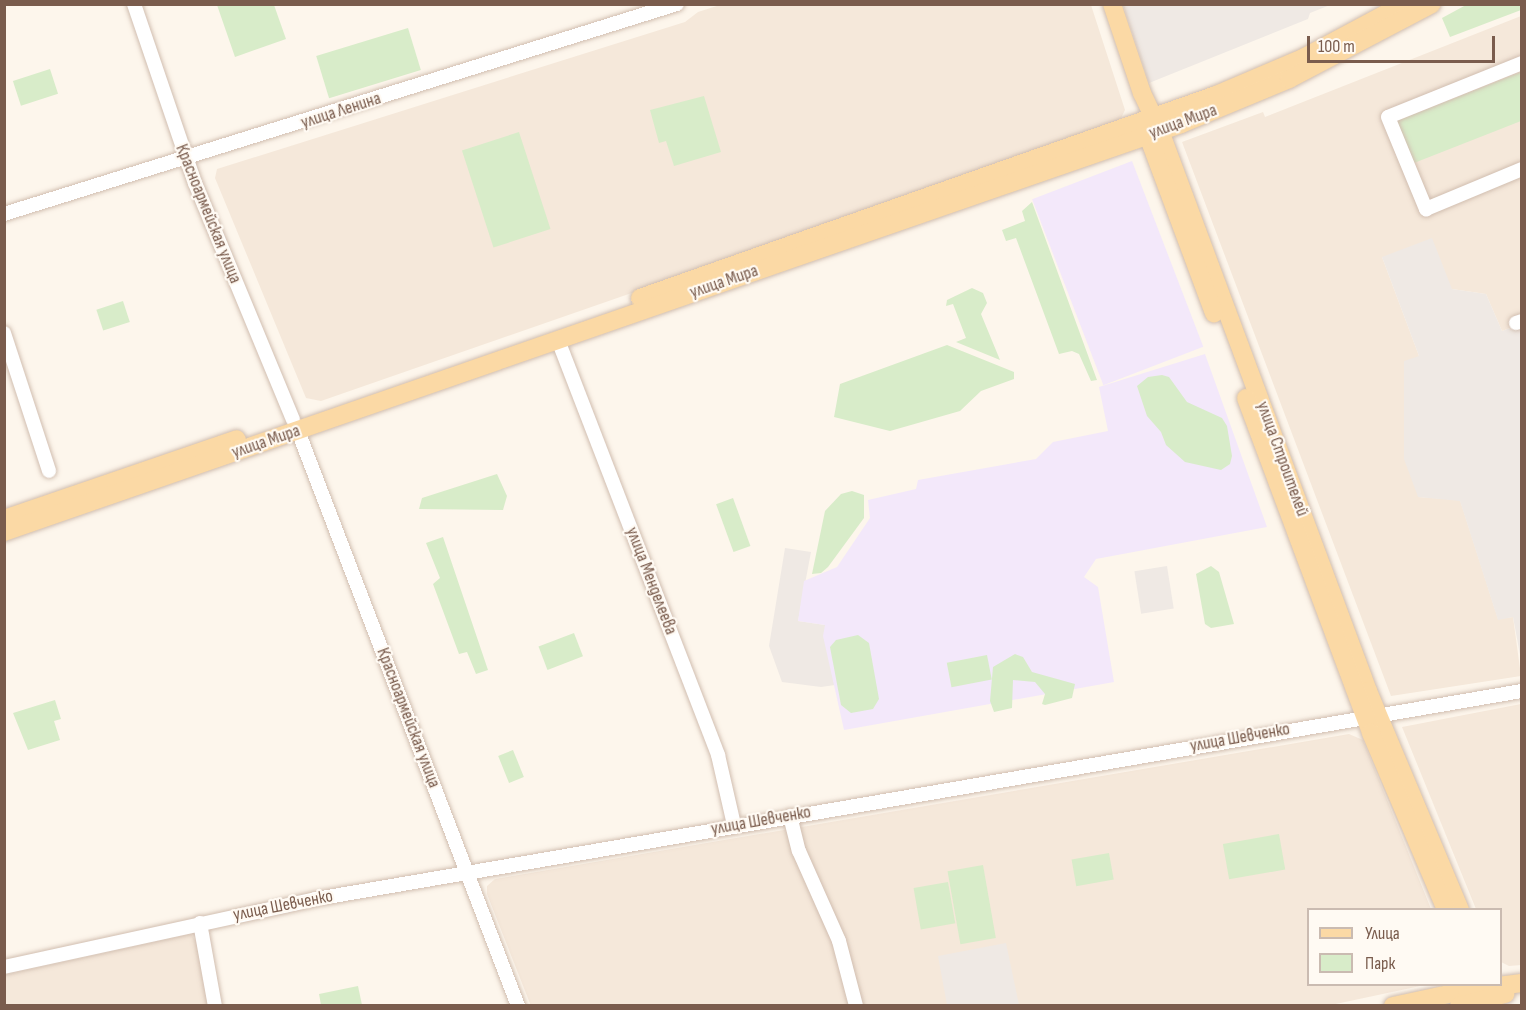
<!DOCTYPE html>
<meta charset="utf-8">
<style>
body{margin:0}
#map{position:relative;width:1526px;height:1010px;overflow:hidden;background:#fdf6ec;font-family:"Sofia Sans Condensed",sans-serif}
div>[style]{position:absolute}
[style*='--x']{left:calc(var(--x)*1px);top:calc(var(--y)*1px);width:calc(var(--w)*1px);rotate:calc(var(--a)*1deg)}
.residential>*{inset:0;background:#f5e8da}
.industrial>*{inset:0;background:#efe9e4;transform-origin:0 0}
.education>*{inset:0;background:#f3e8fa;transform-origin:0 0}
.green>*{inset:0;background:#d8ecc9;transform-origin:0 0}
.roads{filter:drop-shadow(0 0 2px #d1beb0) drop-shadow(0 0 2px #d1beb0)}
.minor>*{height:14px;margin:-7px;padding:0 7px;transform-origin:7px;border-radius:7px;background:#fff}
.major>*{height:18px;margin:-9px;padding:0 9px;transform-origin:9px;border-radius:9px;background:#fbd9a5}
span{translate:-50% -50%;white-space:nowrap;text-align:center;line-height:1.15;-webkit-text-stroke:4.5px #fffaf3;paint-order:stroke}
.street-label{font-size:18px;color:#7a5c4d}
.frame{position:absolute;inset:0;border:6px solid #7a5c4d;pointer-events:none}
.legend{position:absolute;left:1307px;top:908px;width:195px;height:78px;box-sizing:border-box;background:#fffaf3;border:2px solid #cabbb1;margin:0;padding:8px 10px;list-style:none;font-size:18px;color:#7a5c4d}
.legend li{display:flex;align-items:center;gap:12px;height:30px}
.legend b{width:30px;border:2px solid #cabbb1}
.scale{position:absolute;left:1307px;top:36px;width:188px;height:27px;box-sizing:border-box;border:3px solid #7a5c4d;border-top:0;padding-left:8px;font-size:18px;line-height:21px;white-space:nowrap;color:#7a5c4d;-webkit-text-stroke:4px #fffaf3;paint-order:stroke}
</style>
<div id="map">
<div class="residential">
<div style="clip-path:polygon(720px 5px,1091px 5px,1125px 110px,1120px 120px,715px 264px,321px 401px,306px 398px,215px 178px,217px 169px,685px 22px,698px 12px)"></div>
<div style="clip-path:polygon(1521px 16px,1521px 324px,1502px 331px,1486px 294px,1452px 289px,1382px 257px,1419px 356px,1418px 497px,1460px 500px,1498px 619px,1513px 617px,1521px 676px,1391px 696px,1182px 142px,1263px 112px,1265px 117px)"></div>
<div style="clip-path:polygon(1521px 704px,1521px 965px,1509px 966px,1501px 962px,1500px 910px,1476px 909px,1402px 727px)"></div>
<div style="clip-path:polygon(1349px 734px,1363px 740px,1431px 909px,1308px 910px,1308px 984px,1425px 985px,1331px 1005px,531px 1006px,487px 894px,487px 886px,495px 879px)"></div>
<div style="clip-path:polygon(191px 934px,197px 943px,210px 1005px,5px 1005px,4px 975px)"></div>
</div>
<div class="industrial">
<div style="clip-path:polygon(1123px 5px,1123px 4px,1330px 5px,1310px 13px,1308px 19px,1149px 83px)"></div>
<div style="clip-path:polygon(1432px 238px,1452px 289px,1486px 294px,1502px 331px,1521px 324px,1521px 660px,1513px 617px,1498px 620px,1460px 501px,1418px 497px,1404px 459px,1404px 361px,1419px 356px,1382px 257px)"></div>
<div style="clip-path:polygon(785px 548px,811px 552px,798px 621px,825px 625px,835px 685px,821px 687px,782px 682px,769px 646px)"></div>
<div style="left:1167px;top:566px;width:43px;height:33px;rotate:81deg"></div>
<div style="clip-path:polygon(1006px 943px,1019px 1005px,947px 1005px,938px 956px)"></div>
</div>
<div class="education">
<div style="left:1132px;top:161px;width:199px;height:107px;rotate:69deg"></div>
<div style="clip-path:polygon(1205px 354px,1267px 527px,1096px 559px,1084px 577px,1098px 587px,1114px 682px,844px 730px,823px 636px,825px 625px,798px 621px,804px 581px,837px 567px,870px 518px,868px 500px,916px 489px,918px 480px,1036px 459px,1053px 442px,1108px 431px,1099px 387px)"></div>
</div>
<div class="green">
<div style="clip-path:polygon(217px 5px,274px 5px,286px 39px,235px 57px)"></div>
<div style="clip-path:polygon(1466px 5px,1521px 5px,1521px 10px,1450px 37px,1442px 18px)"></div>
<div style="left:408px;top:28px;width:44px;height:96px;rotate:73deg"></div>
<div style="left:50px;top:69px;width:26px;height:39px;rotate:72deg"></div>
<div style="clip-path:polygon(1521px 72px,1521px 121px,1414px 163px,1397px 121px)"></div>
<div style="clip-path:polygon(704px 96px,721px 152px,674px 166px,666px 141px,659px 143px,650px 110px)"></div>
<div style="left:519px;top:132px;width:102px;height:60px;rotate:72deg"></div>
<div style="clip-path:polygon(1032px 202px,1097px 380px,1091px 381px,1079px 354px,1072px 351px,1059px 354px,1016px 238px,1006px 241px,1002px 230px,1025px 221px,1022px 211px)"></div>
<div style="clip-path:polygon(972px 288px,983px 293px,987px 303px,981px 314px,1000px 360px,956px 342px,966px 338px,953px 304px,946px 306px,947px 300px)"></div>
<div style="left:123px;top:301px;width:22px;height:28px;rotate:72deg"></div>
<div style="clip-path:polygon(947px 345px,1014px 372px,1014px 379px,981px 391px,960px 411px,890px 431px,834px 417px,840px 384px)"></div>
<div style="clip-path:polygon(1162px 375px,1169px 377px,1187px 402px,1222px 418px,1227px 426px,1232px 456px,1230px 464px,1221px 470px,1185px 462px,1166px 445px,1161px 432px,1147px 416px,1137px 386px,1148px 377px)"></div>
<div style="clip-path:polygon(497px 474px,507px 496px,503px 510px,419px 509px,422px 498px)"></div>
<div style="clip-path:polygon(852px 491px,864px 495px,864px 518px,828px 567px,821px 573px,812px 574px,825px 511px,841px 494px)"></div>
<div style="left:733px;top:498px;width:51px;height:18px;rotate:70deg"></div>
<div style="clip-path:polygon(443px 537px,488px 670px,476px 674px,467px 652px,459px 654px,433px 584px,440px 578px,426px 543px)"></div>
<div style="clip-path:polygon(1211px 566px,1219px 572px,1234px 624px,1211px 628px,1205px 624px,1196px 574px)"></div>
<div style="left:574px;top:633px;width:25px;height:38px;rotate:69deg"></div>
<div style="clip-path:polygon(858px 635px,869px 643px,879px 699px,873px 709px,851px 713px,841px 705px,830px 647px,836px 640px)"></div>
<div style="clip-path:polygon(1015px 654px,1023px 657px,1032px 672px,1075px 684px,1072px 698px,1045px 705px,1042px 704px,1045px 694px,1035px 682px,1013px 680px,1012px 708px,994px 712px,990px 701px,993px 667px)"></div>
<div style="left:987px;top:655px;width:25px;height:41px;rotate:79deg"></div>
<div style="clip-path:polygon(55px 700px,61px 719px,54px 721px,60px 740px,28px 750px,13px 713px)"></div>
<div style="left:513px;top:750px;width:29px;height:16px;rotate:68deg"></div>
<div style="left:1279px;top:834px;width:36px;height:57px;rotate:80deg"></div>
<div style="left:1109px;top:853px;width:27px;height:38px;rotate:80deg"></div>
<div style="left:983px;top:865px;width:74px;height:36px;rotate:80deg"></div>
<div style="left:948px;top:882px;width:42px;height:35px;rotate:80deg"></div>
<div style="clip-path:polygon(358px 986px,362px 1005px,321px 1005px,319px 994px)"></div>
</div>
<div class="roads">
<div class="minor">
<div style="--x:134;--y:4;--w:189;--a:71.2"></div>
<div style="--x:195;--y:183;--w:256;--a:67.5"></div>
<div style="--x:1522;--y:63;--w:144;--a:158.1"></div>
<div style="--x:1388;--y:117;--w:100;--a:67.6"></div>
<div style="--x:1426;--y:209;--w:104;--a:-22.6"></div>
<div style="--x:4;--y:214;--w:705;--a:-17.33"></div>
<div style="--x:1516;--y:323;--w:6;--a:-18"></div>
<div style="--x:4;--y:333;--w:145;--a:71.9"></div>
<div style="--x:558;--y:340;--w:445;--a:68.9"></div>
<div style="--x:718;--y:755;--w:72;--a:77.1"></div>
<div style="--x:298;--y:431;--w:616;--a:69.06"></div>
<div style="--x:790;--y:816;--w:36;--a:76"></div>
<div style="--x:799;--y:851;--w:98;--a:66"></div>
<div style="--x:839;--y:941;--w:67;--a:75.3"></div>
<div style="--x:200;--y:923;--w:84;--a:79.8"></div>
<div style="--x:4;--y:967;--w:319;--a:-12.3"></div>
<div style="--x:316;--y:899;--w:1224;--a:-9.79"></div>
</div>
<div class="major">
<div style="--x:1112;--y:4;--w:94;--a:71.4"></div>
<div style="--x:1142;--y:93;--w:42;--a:64.7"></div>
<div style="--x:1160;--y:131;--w:597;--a:69.62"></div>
<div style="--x:1368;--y:691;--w:238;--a:67.2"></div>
<div style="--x:1144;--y:125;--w:201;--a:69.6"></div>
<div style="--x:640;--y:298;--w:611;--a:-19.41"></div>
<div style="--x:1216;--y:95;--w:97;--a:-23.1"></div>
<div style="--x:1305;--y:57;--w:112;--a:-28.2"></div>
<div style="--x:1246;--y:398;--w:358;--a:69.5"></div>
<div style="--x:1371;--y:733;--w:192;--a:67"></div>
<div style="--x:4;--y:519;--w:246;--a:-18.9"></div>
<div style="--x:4;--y:532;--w:1246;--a:-19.12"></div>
<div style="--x:1181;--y:124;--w:117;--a:-22.6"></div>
<div style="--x:1289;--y:79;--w:161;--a:-27.7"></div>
<div style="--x:1393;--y:1006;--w:76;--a:-12.2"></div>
<div style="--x:1467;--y:990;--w:55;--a:-7.3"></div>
<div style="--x:1459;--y:1006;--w:48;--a:-14.6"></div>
</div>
</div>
<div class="street-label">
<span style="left:341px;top:111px;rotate:-18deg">улица Ленина</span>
<span style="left:1183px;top:122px;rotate:-20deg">улица Мира</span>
<span style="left:208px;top:214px;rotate:68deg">Красноармейская улица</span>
<span style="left:724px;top:282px;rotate:-19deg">улица Мира</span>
<span style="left:266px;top:442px;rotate:-19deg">улица Мира</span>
<span style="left:1282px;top:459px;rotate:70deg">улица Строителей</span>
<span style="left:651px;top:581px;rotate:69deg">улица Менделеева</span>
<span style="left:408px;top:718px;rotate:69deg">Красноармейская улица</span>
<span style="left:1240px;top:738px;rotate:-10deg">улица Шевченко</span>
<span style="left:761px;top:821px;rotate:-10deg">улица Шевченко</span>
<span style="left:283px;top:906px;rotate:-11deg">улица Шевченко</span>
</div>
<div class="frame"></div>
<ul class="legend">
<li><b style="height:8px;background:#fbd9a5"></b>Улица</li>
<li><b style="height:16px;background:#d8ecc9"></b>Парк</li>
</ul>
<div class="scale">100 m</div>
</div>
